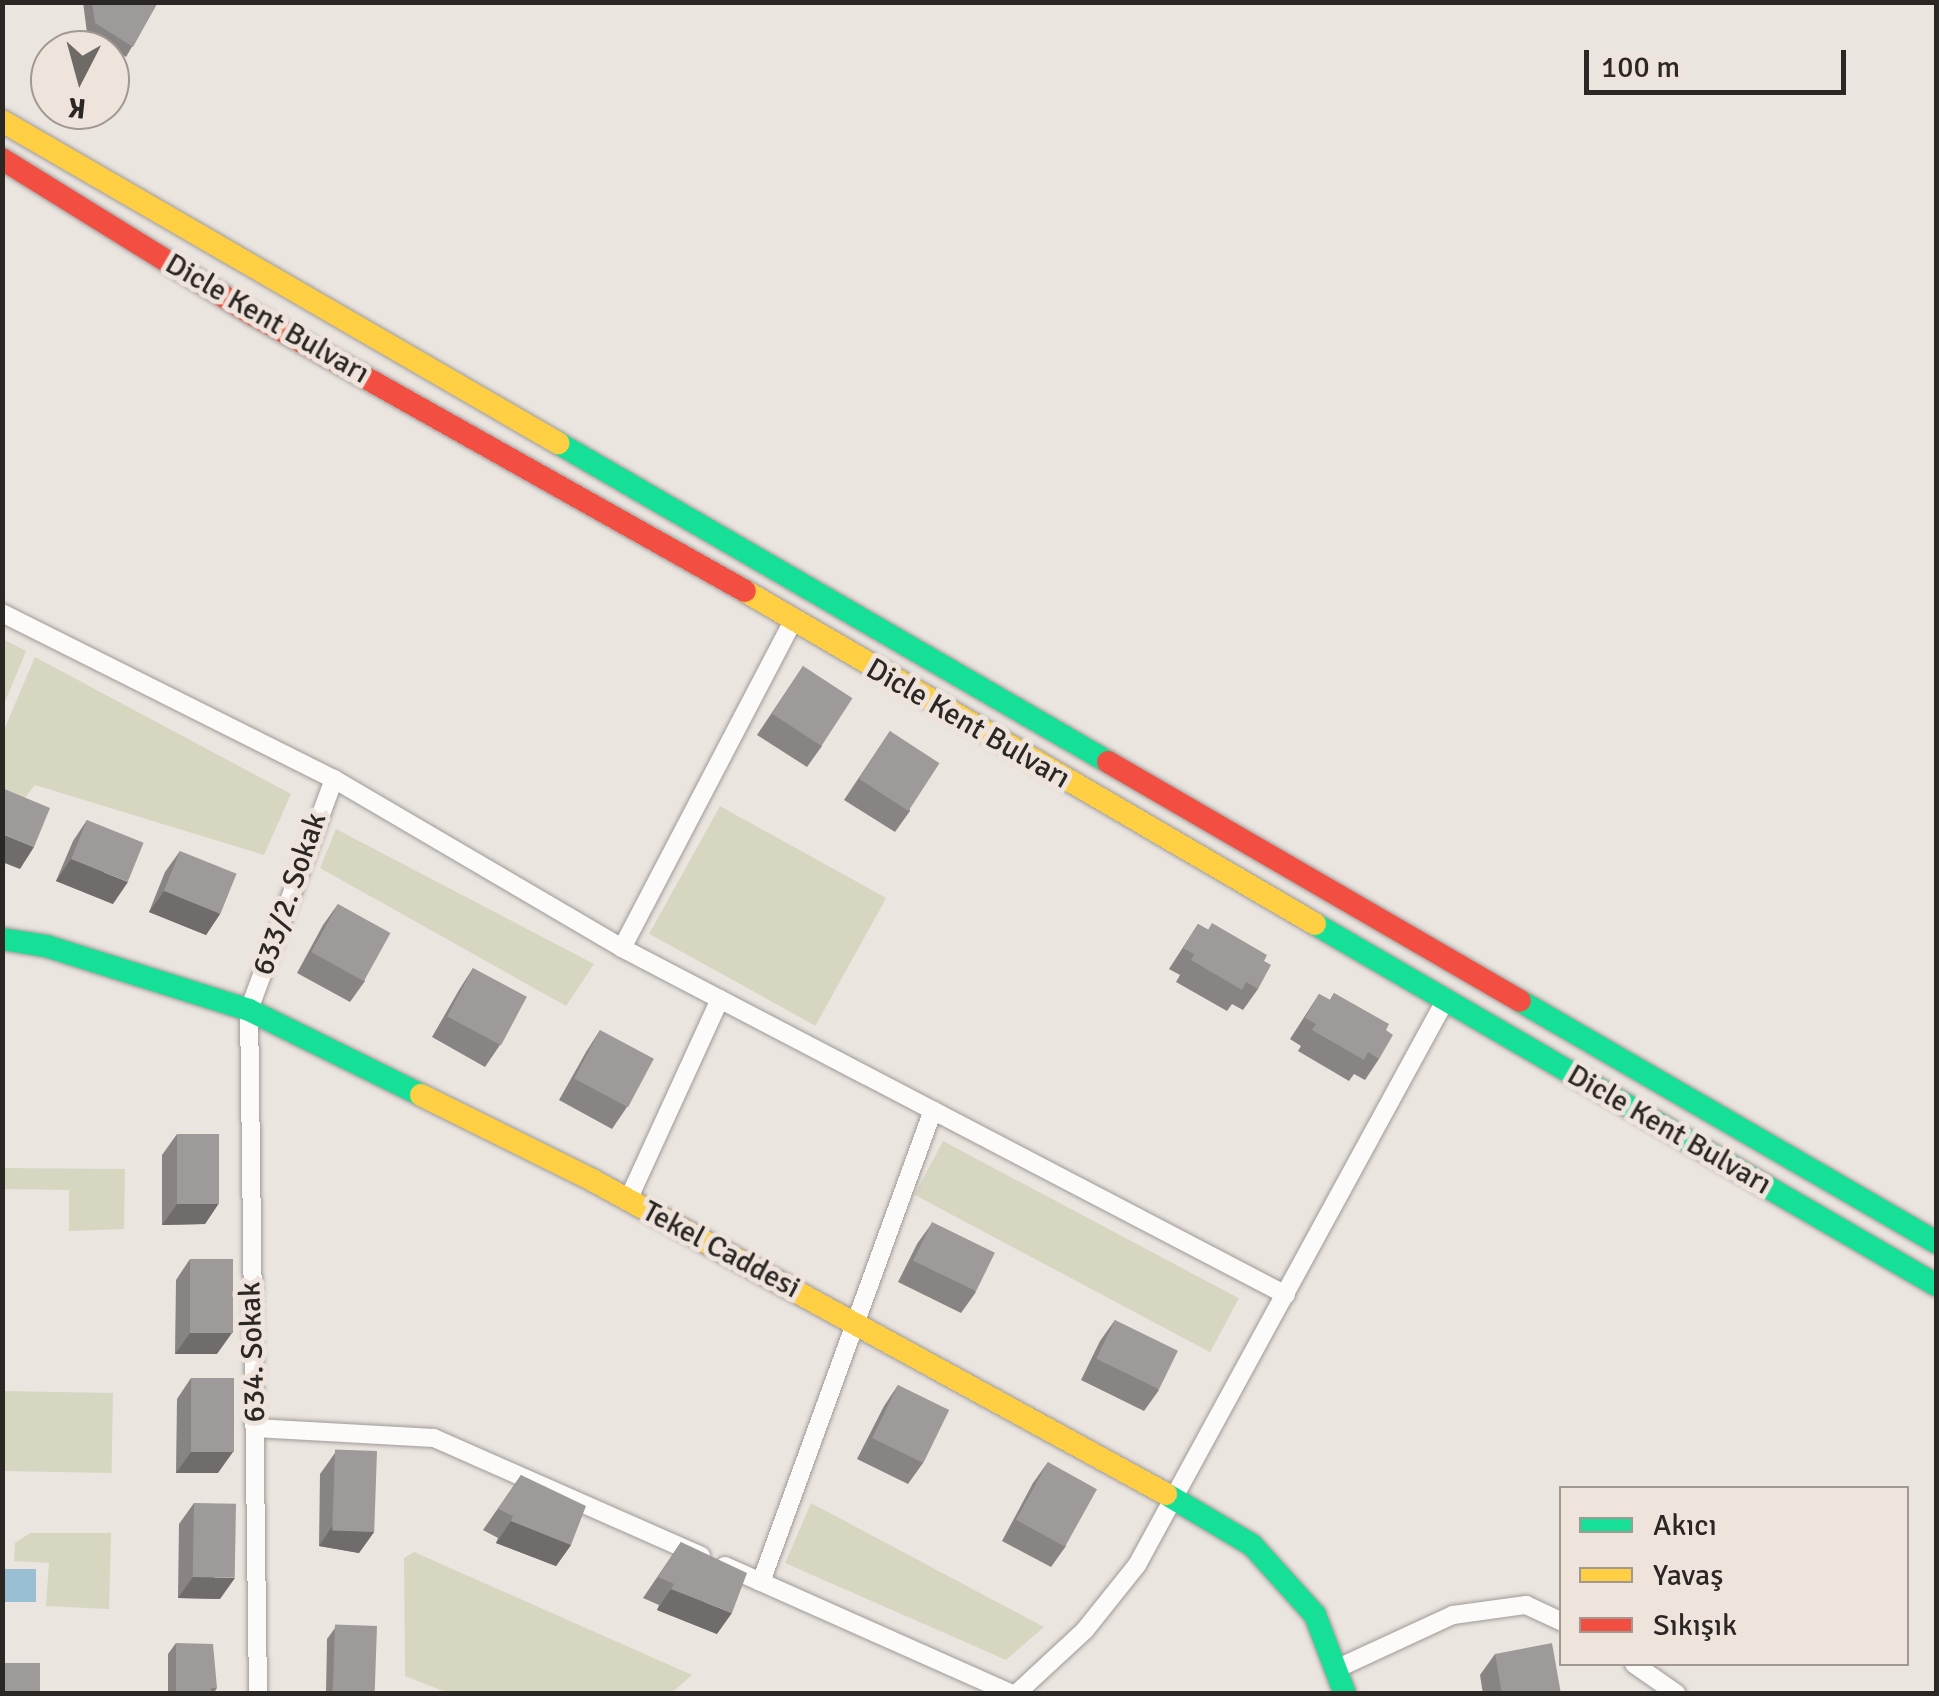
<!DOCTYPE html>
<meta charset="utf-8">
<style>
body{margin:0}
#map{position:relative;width:1939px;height:1696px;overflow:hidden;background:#ebe5e0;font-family:Signika,sans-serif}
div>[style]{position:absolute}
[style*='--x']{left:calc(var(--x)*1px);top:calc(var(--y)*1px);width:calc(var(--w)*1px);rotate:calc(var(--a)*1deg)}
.green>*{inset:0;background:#d7d6c1;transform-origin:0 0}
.water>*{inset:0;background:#9abfd3;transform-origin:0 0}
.roads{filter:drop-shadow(0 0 2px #9f9a97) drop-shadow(0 0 2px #9f9a97)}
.street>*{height:18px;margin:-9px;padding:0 9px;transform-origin:9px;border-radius:9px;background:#fcfbfa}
.fast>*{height:22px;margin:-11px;padding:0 11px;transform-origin:11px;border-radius:11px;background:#16e098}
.slow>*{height:22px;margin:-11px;padding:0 11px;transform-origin:11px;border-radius:11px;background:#ffcf43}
.jam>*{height:22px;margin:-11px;padding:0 11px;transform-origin:11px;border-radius:11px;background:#f24e42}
.wall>*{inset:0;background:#888484}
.shaded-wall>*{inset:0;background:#6f6c6b}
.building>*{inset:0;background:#9e9a99;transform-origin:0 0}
span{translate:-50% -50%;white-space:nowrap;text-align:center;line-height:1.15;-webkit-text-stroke:10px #efe4dc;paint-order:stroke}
.street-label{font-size:30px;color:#2b2724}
.frame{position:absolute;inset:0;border:5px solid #2b2724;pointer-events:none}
.legend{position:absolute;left:1559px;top:1486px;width:350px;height:180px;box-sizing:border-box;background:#efe4dc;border:2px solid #a19892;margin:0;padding:12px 18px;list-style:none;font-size:30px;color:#2b2724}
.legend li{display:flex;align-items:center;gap:20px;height:50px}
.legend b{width:50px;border:2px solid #a19892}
.north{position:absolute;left:30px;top:30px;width:100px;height:100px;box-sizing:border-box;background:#efe4dc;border:2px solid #a19892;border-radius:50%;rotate:186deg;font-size:28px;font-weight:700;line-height:40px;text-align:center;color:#2b2724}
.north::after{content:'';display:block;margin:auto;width:35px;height:45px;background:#6e6a66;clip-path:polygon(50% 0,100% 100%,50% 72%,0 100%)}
.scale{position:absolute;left:1584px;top:50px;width:262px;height:45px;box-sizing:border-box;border:5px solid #2b2724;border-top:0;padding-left:12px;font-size:30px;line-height:35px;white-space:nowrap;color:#2b2724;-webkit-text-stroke:8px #efe4dc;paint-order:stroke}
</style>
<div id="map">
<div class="green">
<div style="clip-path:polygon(3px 639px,26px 651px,3px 707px)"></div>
<div style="clip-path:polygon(35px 657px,291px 794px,264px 855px,35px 785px,20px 804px,3px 796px,3px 732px)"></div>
<div style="left:720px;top:806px;width:190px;height:146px;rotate:29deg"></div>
<div style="clip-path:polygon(336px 829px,594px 964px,566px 1006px,320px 868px)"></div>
<div style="left:943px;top:1141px;width:335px;height:61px;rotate:28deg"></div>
<div style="clip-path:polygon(3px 1168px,125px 1169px,124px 1229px,69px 1231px,69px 1190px,3px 1189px)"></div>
<div style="left:3px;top:1391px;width:110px;height:80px;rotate:1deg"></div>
<div style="clip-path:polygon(811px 1503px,1044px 1627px,1006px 1660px,785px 1563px)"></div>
<div style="clip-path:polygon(30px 1533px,111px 1533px,109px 1609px,46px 1606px,49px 1563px,14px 1561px,15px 1543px)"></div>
<div style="clip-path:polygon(414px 1552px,692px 1675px,670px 1694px,448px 1693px,405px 1676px,404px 1558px)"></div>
</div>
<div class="water">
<div style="left:3px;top:1569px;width:33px;height:33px"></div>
</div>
<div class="roads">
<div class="street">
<div style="--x:2;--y:613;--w:371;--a:26.6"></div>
<div style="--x:334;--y:779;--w:334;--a:30.4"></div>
<div style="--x:622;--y:948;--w:749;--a:27.59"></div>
<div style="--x:622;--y:948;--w:369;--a:-62.4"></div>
<div style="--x:628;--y:1200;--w:221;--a:-65.4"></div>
<div style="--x:255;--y:1428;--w:179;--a:3.2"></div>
<div style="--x:434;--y:1438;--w:292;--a:23.8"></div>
<div style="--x:725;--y:1566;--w:315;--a:24"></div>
<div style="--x:761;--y:1582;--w:502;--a:-69.98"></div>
<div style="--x:1634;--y:1664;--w:52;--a:34.9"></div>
<div style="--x:1336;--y:1669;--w:129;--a:-24.8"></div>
<div style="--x:1453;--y:1615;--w:74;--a:-7.8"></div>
<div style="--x:1526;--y:1605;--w:40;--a:25"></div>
<div style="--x:258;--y:1694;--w:684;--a:-90.75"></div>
<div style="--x:249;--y:1010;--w:246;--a:-69.8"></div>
<div style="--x:1016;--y:1694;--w:94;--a:-42.8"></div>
<div style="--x:1085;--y:1630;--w:83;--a:-51.3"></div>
<div style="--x:1137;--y:1565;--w:645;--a:-61.37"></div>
</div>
<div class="fast">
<div style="--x:558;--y:443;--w:636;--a:30.11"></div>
<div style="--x:1315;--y:924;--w:718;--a:30.17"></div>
<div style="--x:2;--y:939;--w:45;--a:9"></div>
<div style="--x:46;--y:946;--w:213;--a:17.5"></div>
<div style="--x:249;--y:1010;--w:192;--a:26.3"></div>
<div style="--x:1520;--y:1001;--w:481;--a:30.1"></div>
<div style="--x:1166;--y:1494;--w:100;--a:30.7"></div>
<div style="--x:1252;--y:1545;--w:94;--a:48"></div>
<div style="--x:1315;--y:1615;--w:85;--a:69.2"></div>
</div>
<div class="slow">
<div style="--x:2;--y:121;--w:643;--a:30.08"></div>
<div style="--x:745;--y:591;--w:660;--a:30.29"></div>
<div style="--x:421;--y:1095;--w:193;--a:26.4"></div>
<div style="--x:594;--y:1181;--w:652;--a:28.69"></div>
</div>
<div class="jam">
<div style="--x:2;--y:159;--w:296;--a:31.8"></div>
<div style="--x:254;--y:315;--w:563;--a:29.34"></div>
<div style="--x:1108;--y:762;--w:476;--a:30.1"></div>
</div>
</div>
<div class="wall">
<div style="clip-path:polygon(83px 2px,158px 2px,126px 57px,87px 33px)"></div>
<div style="clip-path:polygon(803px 666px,822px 746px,807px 767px,757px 735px)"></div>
<div style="clip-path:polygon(890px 731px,910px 811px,895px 832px,844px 800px)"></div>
<div style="clip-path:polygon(87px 820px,113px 904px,56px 881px,73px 841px)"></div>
<div style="clip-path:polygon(180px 851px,220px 914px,206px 935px,149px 912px,165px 872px)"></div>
<div style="clip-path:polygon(338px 904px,365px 981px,350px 1002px,297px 973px,323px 925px)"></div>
<div style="clip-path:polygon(1198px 924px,1264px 961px,1258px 989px,1243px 1010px,1232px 1004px,1227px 1011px,1176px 982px,1180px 975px,1169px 969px)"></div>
<div style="clip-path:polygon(473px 968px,500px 1045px,485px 1067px,432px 1037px,459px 990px)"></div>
<div style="clip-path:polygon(1334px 993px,1386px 1030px,1379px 1059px,1365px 1080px,1354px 1074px,1349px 1081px,1298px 1051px,1301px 1046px,1290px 1039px,1319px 994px,1330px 1000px)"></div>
<div style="clip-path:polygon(600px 1030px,627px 1107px,612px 1129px,559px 1100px,586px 1052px)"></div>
<div style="clip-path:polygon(177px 1134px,219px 1203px,205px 1224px,162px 1225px,162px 1155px)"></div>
<div style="clip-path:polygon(932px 1223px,976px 1292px,961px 1313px,898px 1282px,917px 1244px)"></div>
<div style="clip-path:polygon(190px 1259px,217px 1354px,175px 1354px,176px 1280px)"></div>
<div style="clip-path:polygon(1115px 1320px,1159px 1390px,1144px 1411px,1081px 1380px,1100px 1341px)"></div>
<div style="clip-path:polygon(191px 1378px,218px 1473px,176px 1473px,177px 1399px)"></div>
<div style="clip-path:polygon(898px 1385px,923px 1463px,908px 1484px,857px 1459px,884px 1406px)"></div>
<div style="clip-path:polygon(335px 1453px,374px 1532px,359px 1553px,319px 1546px,320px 1474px)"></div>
<div style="clip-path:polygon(1048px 1462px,1066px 1546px,1051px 1567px,1002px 1541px,1033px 1483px)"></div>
<div style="clip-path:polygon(521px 1475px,571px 1545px,556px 1566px,496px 1543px,498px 1538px,483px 1530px)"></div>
<div style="clip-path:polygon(194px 1503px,220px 1599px,178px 1598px,179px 1524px)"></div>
<div style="clip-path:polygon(681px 1542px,717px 1634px,657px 1610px,659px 1605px,643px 1598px)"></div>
<div style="clip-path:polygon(335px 1628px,375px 1694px,326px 1694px,327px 1639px)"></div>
<div style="clip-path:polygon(176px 1643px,217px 1688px,213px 1694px,168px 1694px,168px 1654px)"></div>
<div style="clip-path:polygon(1495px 1654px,1561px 1694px,1483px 1694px,1480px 1675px)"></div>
</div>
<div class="shaded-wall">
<div style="clip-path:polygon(2px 834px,34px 847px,20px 869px,2px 862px)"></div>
<div style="clip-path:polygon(71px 859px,128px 882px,113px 904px,56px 881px)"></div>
<div style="clip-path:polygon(164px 891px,220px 914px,206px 935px,149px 912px)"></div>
<div style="clip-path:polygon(219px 1203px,205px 1224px,162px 1225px,177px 1204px)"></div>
<div style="clip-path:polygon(190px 1333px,232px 1333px,217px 1354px,175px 1354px)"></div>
<div style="clip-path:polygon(191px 1452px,233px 1452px,218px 1473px,176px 1473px)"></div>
<div style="clip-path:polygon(511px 1521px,571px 1545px,556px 1566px,496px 1543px)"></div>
<div style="clip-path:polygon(333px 1525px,374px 1532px,359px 1553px,319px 1546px)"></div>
<div style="clip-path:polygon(193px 1577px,235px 1578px,220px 1599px,178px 1598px)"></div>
<div style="clip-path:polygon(671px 1589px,732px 1613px,717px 1634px,657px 1610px)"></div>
</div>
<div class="building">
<div style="clip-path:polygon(92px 2px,158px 2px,133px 47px,95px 23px)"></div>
<div style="left:803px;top:666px;width:59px;height:57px;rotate:33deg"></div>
<div style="left:890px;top:731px;width:59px;height:57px;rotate:33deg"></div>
<div style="clip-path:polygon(2px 788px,50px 808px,34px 847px,2px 834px)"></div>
<div style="left:87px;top:820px;width:61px;height:42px;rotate:22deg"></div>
<div style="left:180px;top:851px;width:61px;height:43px;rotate:22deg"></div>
<div style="left:338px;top:904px;width:60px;height:55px;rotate:29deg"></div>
<div style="clip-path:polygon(1212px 923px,1267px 955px,1264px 961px,1271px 965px,1258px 989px,1246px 982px,1242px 990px,1191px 960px,1194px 954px,1183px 948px,1198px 924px,1208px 930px)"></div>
<div style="left:473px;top:968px;width:61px;height:55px;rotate:28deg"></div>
<div style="clip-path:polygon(1334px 993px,1389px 1024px,1386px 1030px,1393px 1035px,1379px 1059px,1368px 1052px,1364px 1060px,1312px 1030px,1316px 1024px,1305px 1018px,1319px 994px,1330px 1000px)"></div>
<div style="left:600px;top:1030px;width:61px;height:55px;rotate:28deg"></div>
<div style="left:177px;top:1134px;width:42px;height:70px"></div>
<div style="left:932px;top:1222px;width:70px;height:43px;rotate:26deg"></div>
<div style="left:190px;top:1259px;width:43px;height:74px"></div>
<div style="left:1115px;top:1320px;width:70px;height:43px;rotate:26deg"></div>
<div style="left:191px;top:1378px;width:43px;height:74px"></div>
<div style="left:898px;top:1385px;width:57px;height:59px;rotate:26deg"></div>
<div style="left:377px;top:1451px;width:81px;height:42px;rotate:92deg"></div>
<div style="left:1048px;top:1462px;width:56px;height:66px;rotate:29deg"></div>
<div style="clip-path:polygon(521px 1475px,586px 1506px,571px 1545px,511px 1521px,513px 1516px,498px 1509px)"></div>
<div style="left:194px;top:1503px;width:42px;height:74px;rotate:1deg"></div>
<div style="clip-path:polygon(681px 1542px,747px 1573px,732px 1613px,671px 1589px,674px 1584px,658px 1577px)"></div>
<div style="left:377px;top:1626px;width:68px;height:42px;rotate:92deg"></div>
<div style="clip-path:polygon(176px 1643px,213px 1644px,217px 1688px,211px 1688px,211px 1694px,176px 1694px)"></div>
<div style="clip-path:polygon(1552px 1643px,1561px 1694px,1502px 1694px,1495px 1654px)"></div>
<div style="left:2px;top:1663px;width:38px;height:31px"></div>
</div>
<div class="street-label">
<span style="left:267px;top:319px;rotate:30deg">Dicle Kent Bulvarı</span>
<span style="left:968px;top:724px;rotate:30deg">Dicle Kent Bulvarı</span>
<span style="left:290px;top:894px;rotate:-71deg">633/2. Sokak</span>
<span style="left:1669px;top:1130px;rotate:30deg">Dicle Kent Bulvarı</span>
<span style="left:721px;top:1250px;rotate:28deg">Tekel Caddesi</span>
<span style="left:253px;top:1352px;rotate:-92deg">634. Sokak</span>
</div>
<div class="frame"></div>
<ul class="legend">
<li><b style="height:12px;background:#16e098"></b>Akıcı</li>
<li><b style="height:12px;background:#ffcf43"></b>Yavaş</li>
<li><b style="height:12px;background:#f24e42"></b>Sıkışık</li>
</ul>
<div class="north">K</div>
<div class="scale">100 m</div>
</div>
